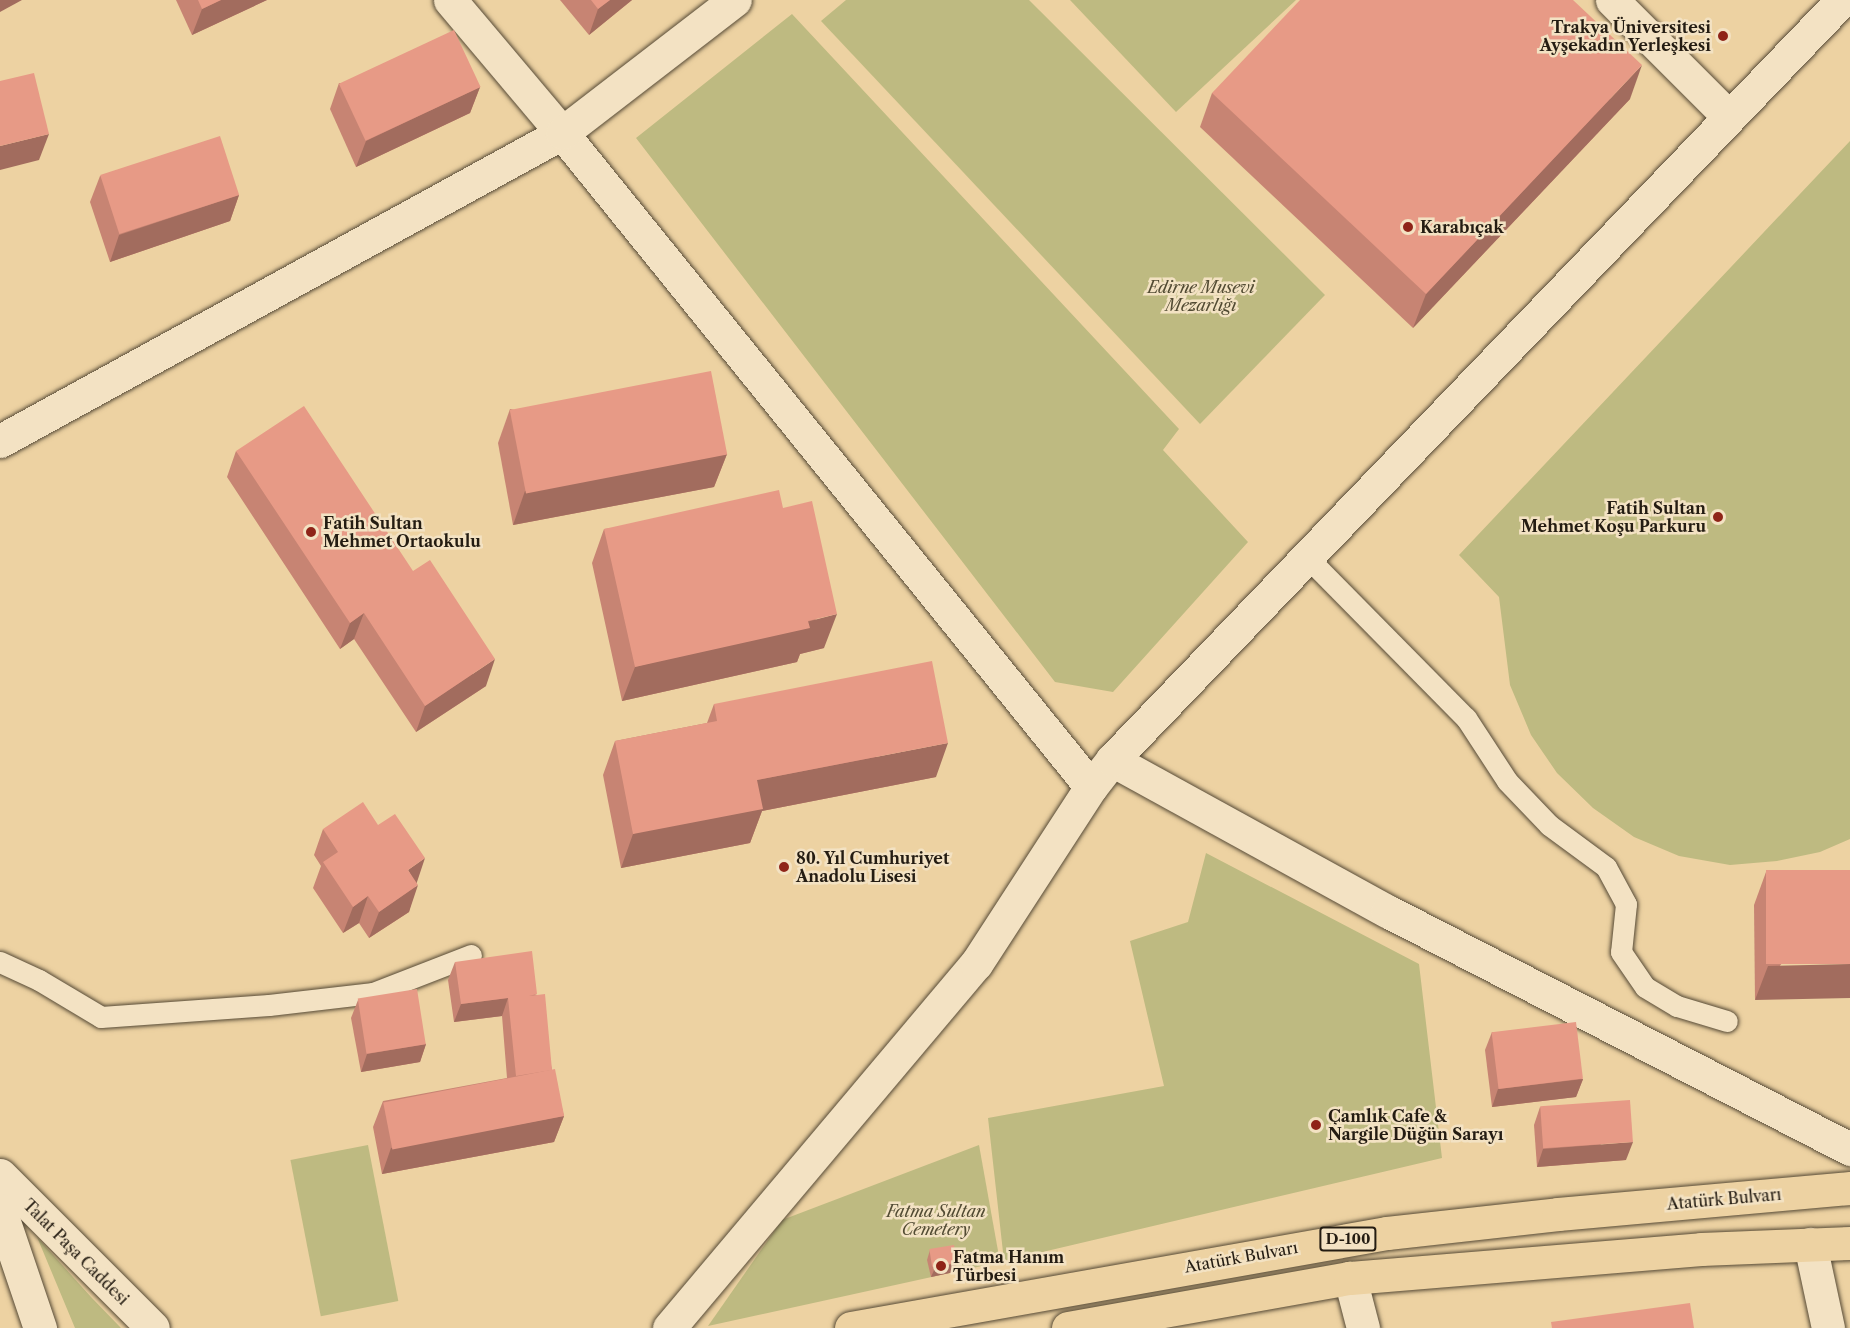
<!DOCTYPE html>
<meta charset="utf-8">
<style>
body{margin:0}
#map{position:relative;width:1850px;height:1328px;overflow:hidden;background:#edd2a2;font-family:"Libre Caslon Text",serif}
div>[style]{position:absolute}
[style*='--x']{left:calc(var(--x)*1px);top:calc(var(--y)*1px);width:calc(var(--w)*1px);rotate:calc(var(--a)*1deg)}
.green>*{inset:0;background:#beba81;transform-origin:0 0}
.roads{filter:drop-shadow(0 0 2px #564a36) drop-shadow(0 0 2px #564a36)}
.service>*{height:21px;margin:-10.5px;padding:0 10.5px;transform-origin:10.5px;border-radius:10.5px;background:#f3e2c3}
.minor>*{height:33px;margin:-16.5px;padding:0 16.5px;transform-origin:16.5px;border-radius:16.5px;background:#f3e2c3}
.secondary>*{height:33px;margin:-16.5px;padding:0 16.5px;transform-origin:16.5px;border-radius:16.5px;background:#f3e2c3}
.primary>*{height:33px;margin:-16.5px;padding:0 16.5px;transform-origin:16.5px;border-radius:16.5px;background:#edd2a2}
.wall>*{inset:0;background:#c78473}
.shaded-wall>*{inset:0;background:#a26c5e}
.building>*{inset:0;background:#e79a86;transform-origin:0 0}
.dots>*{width:16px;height:16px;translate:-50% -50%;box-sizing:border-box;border:3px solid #f3e2c3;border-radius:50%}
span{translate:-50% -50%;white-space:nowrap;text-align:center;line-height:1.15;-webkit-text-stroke:5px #f3e2c3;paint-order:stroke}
.shield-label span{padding:2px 4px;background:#f3e2c3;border:2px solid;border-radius:4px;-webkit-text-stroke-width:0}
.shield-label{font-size:15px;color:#241c12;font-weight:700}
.poi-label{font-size:16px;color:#241c12;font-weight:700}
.right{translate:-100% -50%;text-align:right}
.left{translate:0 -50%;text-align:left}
.park-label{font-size:16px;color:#524b33;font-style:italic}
.street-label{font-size:16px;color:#241c12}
</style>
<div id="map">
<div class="green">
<div style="clip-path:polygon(846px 0,1029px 0,1325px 295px,1200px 424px,821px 21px)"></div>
<div style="clip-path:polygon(1070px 0,1296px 0,1176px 112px)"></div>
<div style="clip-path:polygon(792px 14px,1179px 429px,1163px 450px,1248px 542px,1113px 692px,1055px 682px,636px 138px)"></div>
<div style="clip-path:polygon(1850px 141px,1850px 839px,1820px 852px,1777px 861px,1730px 865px,1679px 856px,1634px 837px,1593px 808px,1557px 773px,1531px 735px,1510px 685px,1499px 597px,1459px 555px)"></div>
<div style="clip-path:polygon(1206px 853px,1419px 964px,1442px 1158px,1004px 1261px,988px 1118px,1164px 1086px,1130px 941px,1188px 922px)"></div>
<div style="left:368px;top:1145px;width:159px;height:79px;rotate:79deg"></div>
<div style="clip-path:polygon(979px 1145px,1000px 1262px,708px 1326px,782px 1220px)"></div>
<div style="clip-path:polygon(37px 1237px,91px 1297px,121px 1328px,75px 1328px)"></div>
</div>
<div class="roads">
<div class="service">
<div style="--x:1306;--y:556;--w:228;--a:45.4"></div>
<div style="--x:1466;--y:718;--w:75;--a:56.9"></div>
<div style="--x:1507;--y:781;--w:61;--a:46.3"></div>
<div style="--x:1549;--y:825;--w:71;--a:36.4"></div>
<div style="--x:1606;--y:867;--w:42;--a:61.6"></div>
<div style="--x:1626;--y:904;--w:48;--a:95.9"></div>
<div style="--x:1621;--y:952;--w:42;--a:55.6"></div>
<div style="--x:1645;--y:987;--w:37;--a:31"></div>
<div style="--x:1677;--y:1006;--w:52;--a:16.7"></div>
<div style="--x:0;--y:962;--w:43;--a:24.8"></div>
<div style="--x:39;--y:980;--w:72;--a:30.8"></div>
<div style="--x:101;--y:1017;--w:168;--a:-4.1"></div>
<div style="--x:269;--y:1005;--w:105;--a:-6.6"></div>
<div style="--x:373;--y:993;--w:105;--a:-21.2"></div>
</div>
<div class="minor">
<div style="--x:450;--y:0;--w:174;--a:49.9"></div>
<div style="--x:562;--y:133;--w:841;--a:51.03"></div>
<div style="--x:1612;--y:0;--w:164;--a:45"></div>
<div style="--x:0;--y:441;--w:641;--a:-28.72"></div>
<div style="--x:562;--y:133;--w:218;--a:-37.6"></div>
<div style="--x:1112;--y:760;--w:314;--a:28.8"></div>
<div style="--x:1387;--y:911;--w:521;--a:27.2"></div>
<div style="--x:1810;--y:1244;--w:86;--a:77.9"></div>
<div style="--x:1350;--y:1278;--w:52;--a:75.4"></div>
<div style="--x:669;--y:1328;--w:476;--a:-49.9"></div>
<div style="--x:976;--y:964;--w:211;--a:-57"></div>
<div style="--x:1091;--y:787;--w:34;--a:-52"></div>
<div style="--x:1112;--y:760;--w:1054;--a:-46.15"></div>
</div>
<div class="secondary">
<div style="--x:0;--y:1175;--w:216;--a:45"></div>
<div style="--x:0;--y:1210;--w:125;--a:71.3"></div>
</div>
<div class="primary">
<div style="--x:851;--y:1328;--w:544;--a:-10.05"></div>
<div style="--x:1387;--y:1233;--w:172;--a:-6.3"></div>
<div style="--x:1558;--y:1214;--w:293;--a:-5.1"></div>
<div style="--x:1068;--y:1328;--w:286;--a:-10.1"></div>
<div style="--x:1350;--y:1278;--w:352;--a:-4.7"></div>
<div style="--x:1701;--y:1249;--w:149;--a:-2.3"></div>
</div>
</div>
<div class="wall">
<div style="clip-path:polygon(176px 0,267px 0,192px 35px)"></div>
<div style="clip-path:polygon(560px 0,632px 0,589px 35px)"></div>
<div style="clip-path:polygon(339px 83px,480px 87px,470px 113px,356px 167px,330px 109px)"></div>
<div style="clip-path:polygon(1212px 93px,1630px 99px,1413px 328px,1200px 127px)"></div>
<div style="clip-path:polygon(100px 176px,239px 195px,230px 221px,110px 262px,90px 202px)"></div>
<div style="clip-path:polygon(510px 409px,727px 454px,714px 487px,513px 525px,498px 443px)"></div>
<div style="clip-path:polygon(236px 451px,486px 686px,416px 732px,354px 639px,340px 649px,227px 477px)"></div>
<div style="clip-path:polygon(783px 508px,824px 648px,800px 654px,797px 662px,622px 701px,592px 563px,604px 529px)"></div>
<div style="clip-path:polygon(714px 704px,936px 777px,762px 811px,750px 843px,621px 868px,603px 775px,615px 741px,707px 723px)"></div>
<div style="clip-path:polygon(323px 829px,416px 883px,409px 912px,369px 938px,359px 923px,343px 933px,313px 888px,321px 866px,314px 855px)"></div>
<div style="clip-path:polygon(1850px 870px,1755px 1000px,1754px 905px,1766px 872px)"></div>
<div style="clip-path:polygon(455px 962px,537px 995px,552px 1070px,564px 1116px,554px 1142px,382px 1174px,373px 1127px,383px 1101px,507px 1078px,502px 1016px,454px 1022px,448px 980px)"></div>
<div style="clip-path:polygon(358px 1000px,426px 1044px,420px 1062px,361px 1072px,351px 1018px)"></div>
<div style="clip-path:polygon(1492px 1032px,1583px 1079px,1576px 1097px,1492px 1107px,1485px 1050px)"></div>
<div style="clip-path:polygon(1540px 1107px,1626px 1160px,1537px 1167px,1534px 1125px)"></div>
<div style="clip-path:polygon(930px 1250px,957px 1263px,954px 1272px,931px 1277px,927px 1260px)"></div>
</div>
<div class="shaded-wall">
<div style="clip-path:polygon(0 0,22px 0,0 12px)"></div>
<div style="clip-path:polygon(221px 0,267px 0,192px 35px,202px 9px)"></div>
<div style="clip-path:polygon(610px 0,632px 0,589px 35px,598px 9px)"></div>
<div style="clip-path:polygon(1642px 65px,1630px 99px,1413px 328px,1426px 294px)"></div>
<div style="clip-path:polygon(480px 87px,470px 113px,356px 167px,366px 141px)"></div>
<div style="clip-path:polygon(49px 134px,39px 160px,0 170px,0 146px)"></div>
<div style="clip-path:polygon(239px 195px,230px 221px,110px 262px,119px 235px)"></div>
<div style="clip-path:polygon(727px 454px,714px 487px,513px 525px,525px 491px)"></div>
<div style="clip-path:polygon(364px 613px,354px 639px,340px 649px,350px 623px)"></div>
<div style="clip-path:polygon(837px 614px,824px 648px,800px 654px,797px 662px,622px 701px,635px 667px)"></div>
<div style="clip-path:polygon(495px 659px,486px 686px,416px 732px,425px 706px)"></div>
<div style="clip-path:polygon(948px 743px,936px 777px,762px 811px,750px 843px,621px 868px,633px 834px,757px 780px)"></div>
<div style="clip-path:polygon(425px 858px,416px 885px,408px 870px)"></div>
<div style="clip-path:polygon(418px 885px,409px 912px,369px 938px,379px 912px)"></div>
<div style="clip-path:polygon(368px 896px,359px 923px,343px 933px,353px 907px)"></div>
<div style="clip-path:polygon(1850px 964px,1850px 998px,1755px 1000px,1768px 966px)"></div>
<div style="clip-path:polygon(508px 998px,502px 1016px,454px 1022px,461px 1004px)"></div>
<div style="clip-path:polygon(426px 1044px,420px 1062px,361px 1072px,367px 1054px)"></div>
<div style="clip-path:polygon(1583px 1079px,1576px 1097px,1492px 1107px,1498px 1089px)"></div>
<div style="clip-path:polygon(564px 1116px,554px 1142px,382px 1174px,391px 1148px)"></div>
<div style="clip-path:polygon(1633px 1142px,1626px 1160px,1537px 1167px,1543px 1149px)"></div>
<div style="clip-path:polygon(957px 1263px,954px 1272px,931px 1277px,935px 1268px)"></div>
</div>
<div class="building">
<div style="clip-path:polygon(198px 0,221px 0,202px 9px)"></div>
<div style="clip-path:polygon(591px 0,610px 0,598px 9px)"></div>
<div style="clip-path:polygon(1300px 0,1573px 0,1642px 65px,1426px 294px,1212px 93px)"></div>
<div style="left:454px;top:30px;width:63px;height:127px;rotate:65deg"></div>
<div style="clip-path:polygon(34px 73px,49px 134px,0 146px,0 81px)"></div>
<div style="left:220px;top:136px;width:62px;height:126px;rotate:72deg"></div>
<div style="left:711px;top:371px;width:85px;height:205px;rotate:79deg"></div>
<div style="clip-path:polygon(304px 406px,413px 571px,430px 560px,495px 659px,425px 706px,364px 613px,350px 623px,236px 451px)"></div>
<div style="clip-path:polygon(779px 490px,783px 508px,812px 501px,837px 614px,808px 621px,810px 628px,635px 667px,604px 529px)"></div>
<div style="clip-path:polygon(932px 661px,948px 743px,757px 780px,763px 809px,633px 834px,615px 741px,717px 721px,714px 704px)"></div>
<div style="clip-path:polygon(363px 802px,378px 825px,395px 814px,425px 858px,408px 870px,418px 885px,379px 912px,368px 896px,353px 907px,323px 862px,338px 852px,323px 829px)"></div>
<div style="left:1850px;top:870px;width:94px;height:84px;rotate:90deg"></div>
<div style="clip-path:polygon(532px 951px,537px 994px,529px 996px,545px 994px,552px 1070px,516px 1076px,508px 998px,461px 1004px,455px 962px)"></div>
<div style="left:417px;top:989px;width:56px;height:60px;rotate:81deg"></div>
<div style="left:1576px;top:1022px;width:57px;height:85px;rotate:83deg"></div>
<div style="left:555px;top:1069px;width:48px;height:175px;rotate:79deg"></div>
<div style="left:1630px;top:1100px;width:42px;height:90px;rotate:86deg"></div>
<div style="left:954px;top:1245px;width:18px;height:25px;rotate:81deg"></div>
<div style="clip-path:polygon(1690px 1303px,1694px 1328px,1552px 1328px,1551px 1322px)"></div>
</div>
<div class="dots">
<div style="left:1723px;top:36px;background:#8f2418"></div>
<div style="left:1408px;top:227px;background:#8f2418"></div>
<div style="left:1718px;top:517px;background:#8f2418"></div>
<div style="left:311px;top:532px;background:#8f2418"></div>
<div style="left:784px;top:867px;background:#8f2418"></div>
<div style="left:1316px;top:1125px;background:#8f2418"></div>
<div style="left:941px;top:1266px;background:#8f2418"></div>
</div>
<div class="shield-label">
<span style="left:1348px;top:1239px">D-100</span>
</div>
<div class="poi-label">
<span class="right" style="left:1711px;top:36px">Trakya Üniversitesi<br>Ayşekadın Yerleşkesi</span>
<span class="left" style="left:1420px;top:227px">Karabıçak</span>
<span class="right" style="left:1706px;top:517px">Fatih Sultan<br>Mehmet Koşu Parkuru</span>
<span class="left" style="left:323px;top:532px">Fatih Sultan<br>Mehmet Ortaokulu</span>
<span class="left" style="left:796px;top:867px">80. Yıl Cumhuriyet<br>Anadolu Lisesi</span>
<span class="left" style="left:1328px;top:1125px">Çamlık Cafe &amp;<br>Nargile Düğün Sarayı</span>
<span class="left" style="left:953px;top:1266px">Fatma Hanım<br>Türbesi</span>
</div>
<div class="park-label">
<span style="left:1201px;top:296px">Edirne Musevi<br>Mezarlığı</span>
<span style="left:936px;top:1220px">Fatma Sultan<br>Cemetery</span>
</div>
<div class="street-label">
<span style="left:1724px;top:1199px;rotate:-5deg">Atatürk Bulvarı</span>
<span style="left:76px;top:1252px;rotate:45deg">Talat Paşa Caddesi</span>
<span style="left:1241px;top:1257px;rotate:-10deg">Atatürk Bulvarı</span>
</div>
</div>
